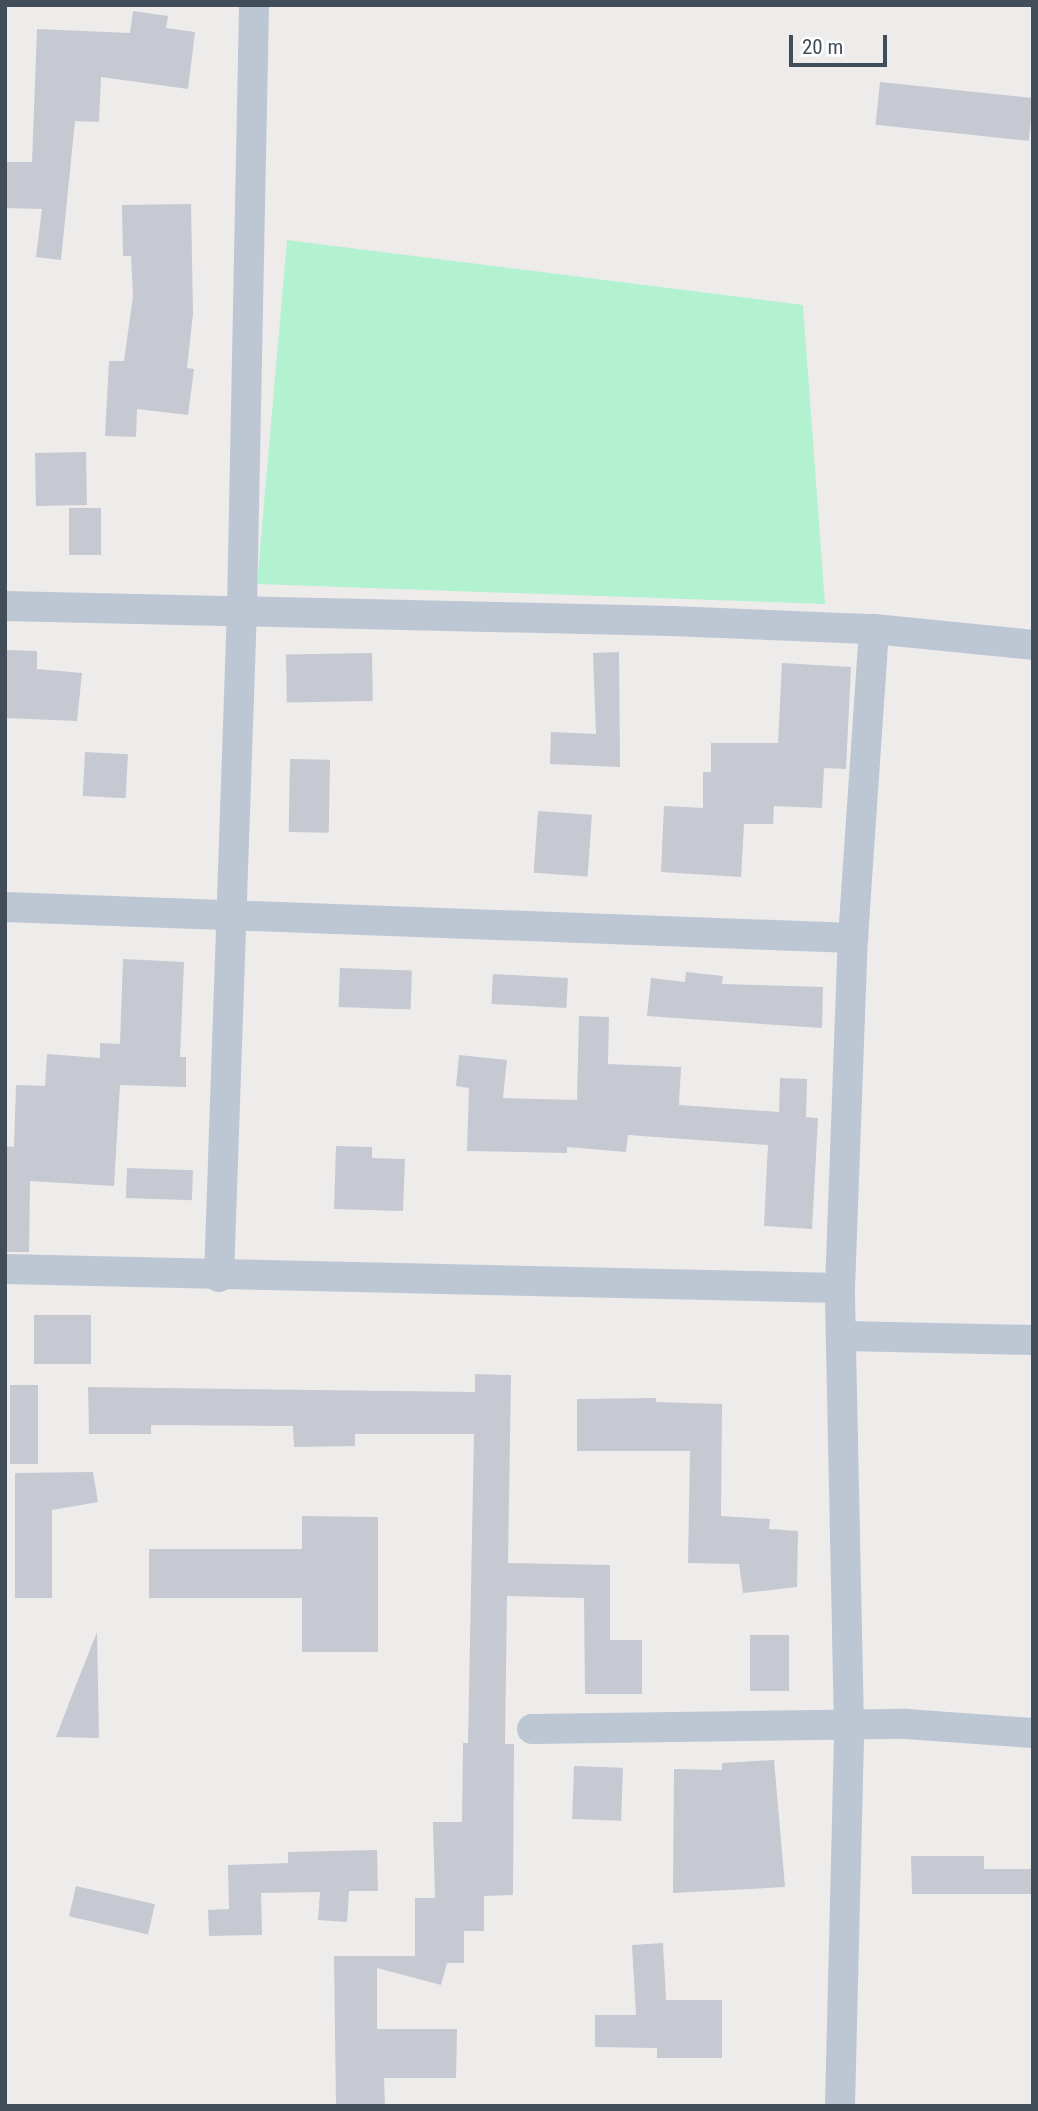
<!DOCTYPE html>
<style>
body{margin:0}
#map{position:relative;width:1038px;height:2111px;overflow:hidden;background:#eeebeb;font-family:"Roboto Condensed",sans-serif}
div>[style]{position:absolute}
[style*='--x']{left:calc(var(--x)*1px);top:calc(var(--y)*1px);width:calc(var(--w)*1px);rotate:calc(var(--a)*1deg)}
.green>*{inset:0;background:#b3f2d1}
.building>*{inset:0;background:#c6c9d2;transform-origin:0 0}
.minor>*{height:30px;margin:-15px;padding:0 15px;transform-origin:15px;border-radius:15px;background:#bdc6d3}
span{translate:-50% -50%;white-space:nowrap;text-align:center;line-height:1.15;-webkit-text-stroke:6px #fff;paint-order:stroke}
.frame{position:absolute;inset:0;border:7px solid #424d5a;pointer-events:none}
.scale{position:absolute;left:789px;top:35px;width:98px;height:32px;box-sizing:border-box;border:4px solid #424d5a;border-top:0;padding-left:9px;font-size:21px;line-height:24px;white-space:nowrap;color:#424d5a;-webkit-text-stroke:5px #fff;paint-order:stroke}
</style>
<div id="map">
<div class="green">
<div style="clip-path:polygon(287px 240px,803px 305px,825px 604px,257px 584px)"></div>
</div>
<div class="building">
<div style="clip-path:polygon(133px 11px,168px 16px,166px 28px,195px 32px,188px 89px,101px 77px,99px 122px,75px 121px,61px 260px,36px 257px,42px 209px,5px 208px,5px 162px,32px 162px,37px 29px,130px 33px)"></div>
<div style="left:880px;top:82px;width:154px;height:43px;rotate:6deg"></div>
<div style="clip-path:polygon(191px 204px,193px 314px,187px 368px,194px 369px,188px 415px,137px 409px,136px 437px,105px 436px,109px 361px,124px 361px,133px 296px,131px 256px,123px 256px,122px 205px)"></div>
<div style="left:86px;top:452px;width:53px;height:51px;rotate:89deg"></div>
<div style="left:69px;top:508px;width:32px;height:47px"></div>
<div style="clip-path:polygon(5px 650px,37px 651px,37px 669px,82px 673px,77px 721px,5px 718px)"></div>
<div style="clip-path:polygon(619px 652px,620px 767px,550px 764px,551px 732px,596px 734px,593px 653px)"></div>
<div style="left:372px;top:653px;width:48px;height:86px;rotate:89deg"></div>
<div style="clip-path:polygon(782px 663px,851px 667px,846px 769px,824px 768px,822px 808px,774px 806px,773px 824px,744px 824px,741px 877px,661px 872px,664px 806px,703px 808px,703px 772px,711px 772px,711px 743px,778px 743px)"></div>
<div style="left:85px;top:752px;width:43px;height:44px;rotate:3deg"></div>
<div style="left:290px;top:759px;width:40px;height:73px;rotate:1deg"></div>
<div style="left:538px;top:811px;width:54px;height:62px;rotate:4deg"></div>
<div style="clip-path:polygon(123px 959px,184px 962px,180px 1057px,186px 1057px,186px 1087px,120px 1085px,114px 1186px,30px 1181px,29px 1252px,5px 1252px,5px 1146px,14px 1147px,16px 1085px,45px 1086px,47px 1054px,100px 1058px,100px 1043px,120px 1044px)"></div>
<div style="left:340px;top:968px;width:72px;height:39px;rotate:2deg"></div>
<div style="clip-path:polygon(686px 972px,723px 976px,722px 984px,823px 987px,822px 1028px,647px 1016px,651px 978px,685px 982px)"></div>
<div style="left:493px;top:974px;width:75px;height:30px;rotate:3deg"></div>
<div style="clip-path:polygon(579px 1016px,609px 1017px,608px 1064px,681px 1067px,679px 1105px,779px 1112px,780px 1078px,807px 1079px,806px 1117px,818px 1118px,812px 1229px,764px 1226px,768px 1145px,628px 1135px,626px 1152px,567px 1147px,567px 1153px,467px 1151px,469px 1088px,456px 1086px,459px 1055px,507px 1060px,503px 1098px,577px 1100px)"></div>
<div style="clip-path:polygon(336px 1146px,372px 1147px,372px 1158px,405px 1159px,403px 1211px,334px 1209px)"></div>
<div style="left:127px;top:1168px;width:66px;height:30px;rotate:2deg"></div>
<div style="left:34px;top:1315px;width:57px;height:49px"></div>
<div style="clip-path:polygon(475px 1374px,511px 1375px,508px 1563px,610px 1565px,610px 1640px,642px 1640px,642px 1694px,585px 1694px,584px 1598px,507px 1596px,505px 1744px,514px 1744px,513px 1895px,484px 1896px,484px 1931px,464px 1931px,464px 1963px,447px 1963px,441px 1985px,377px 1968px,377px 2029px,457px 2029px,456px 2078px,384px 2078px,385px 2106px,336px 2106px,334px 1956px,415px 1956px,415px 1898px,435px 1898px,433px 1822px,462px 1822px,463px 1743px,468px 1743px,474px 1434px,355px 1434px,355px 1446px,294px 1447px,293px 1426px,151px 1425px,151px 1434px,89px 1434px,88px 1387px,475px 1392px)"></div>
<div style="left:10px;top:1385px;width:28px;height:79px"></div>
<div style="clip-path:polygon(656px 1398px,656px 1402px,722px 1404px,721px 1516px,770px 1519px,769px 1529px,798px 1531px,797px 1587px,743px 1593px,739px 1564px,688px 1563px,690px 1451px,577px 1451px,577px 1399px)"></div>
<div style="clip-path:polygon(93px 1472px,98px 1502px,52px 1510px,52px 1598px,15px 1598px,15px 1473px)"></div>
<div style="clip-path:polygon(302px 1516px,378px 1517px,378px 1652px,302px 1652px,302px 1598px,149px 1598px,149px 1549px,302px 1549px)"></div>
<div style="clip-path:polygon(97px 1632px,99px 1738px,56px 1737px,74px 1690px)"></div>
<div style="left:750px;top:1635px;width:39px;height:56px"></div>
<div style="clip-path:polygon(774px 1760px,785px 1887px,673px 1893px,674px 1769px,722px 1770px,722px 1763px)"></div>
<div style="left:574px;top:1766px;width:49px;height:53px;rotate:2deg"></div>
<div style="clip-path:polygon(377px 1850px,378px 1891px,349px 1891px,347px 1922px,318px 1920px,320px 1892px,261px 1893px,262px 1935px,209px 1936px,208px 1910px,229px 1909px,228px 1865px,288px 1863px,288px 1852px)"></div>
<div style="clip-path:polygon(911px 1856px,984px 1856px,984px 1869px,1033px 1869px,1033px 1894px,912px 1894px)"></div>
<div style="left:76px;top:1886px;width:81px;height:31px;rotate:13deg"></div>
<div style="clip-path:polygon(663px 1943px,666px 2000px,722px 2000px,722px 2058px,657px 2058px,657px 2048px,595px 2047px,595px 2015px,636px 2015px,632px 1945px)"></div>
</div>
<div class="minor">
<div style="--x:5;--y:606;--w:666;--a:1.29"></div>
<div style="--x:671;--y:621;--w:203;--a:2.3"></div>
<div style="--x:874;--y:629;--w:160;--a:5.7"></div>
<div style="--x:5;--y:907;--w:849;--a:2.09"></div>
<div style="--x:5;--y:1269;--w:835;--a:1.3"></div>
<div style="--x:219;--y:1277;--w:668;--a:-88.03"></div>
<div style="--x:242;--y:609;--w:604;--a:-88.86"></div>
<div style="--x:844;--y:1336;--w:189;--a:1.2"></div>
<div style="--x:532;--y:1729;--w:374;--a:-0.8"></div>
<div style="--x:906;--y:1724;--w:127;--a:4.1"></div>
<div style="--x:840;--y:2106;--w:379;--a:-88.6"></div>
<div style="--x:849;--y:1727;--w:439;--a:-91.2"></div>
<div style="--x:840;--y:1288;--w:350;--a:-87.9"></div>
<div style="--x:853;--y:938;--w:310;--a:-86.1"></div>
</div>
<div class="frame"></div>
<div class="scale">20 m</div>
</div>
